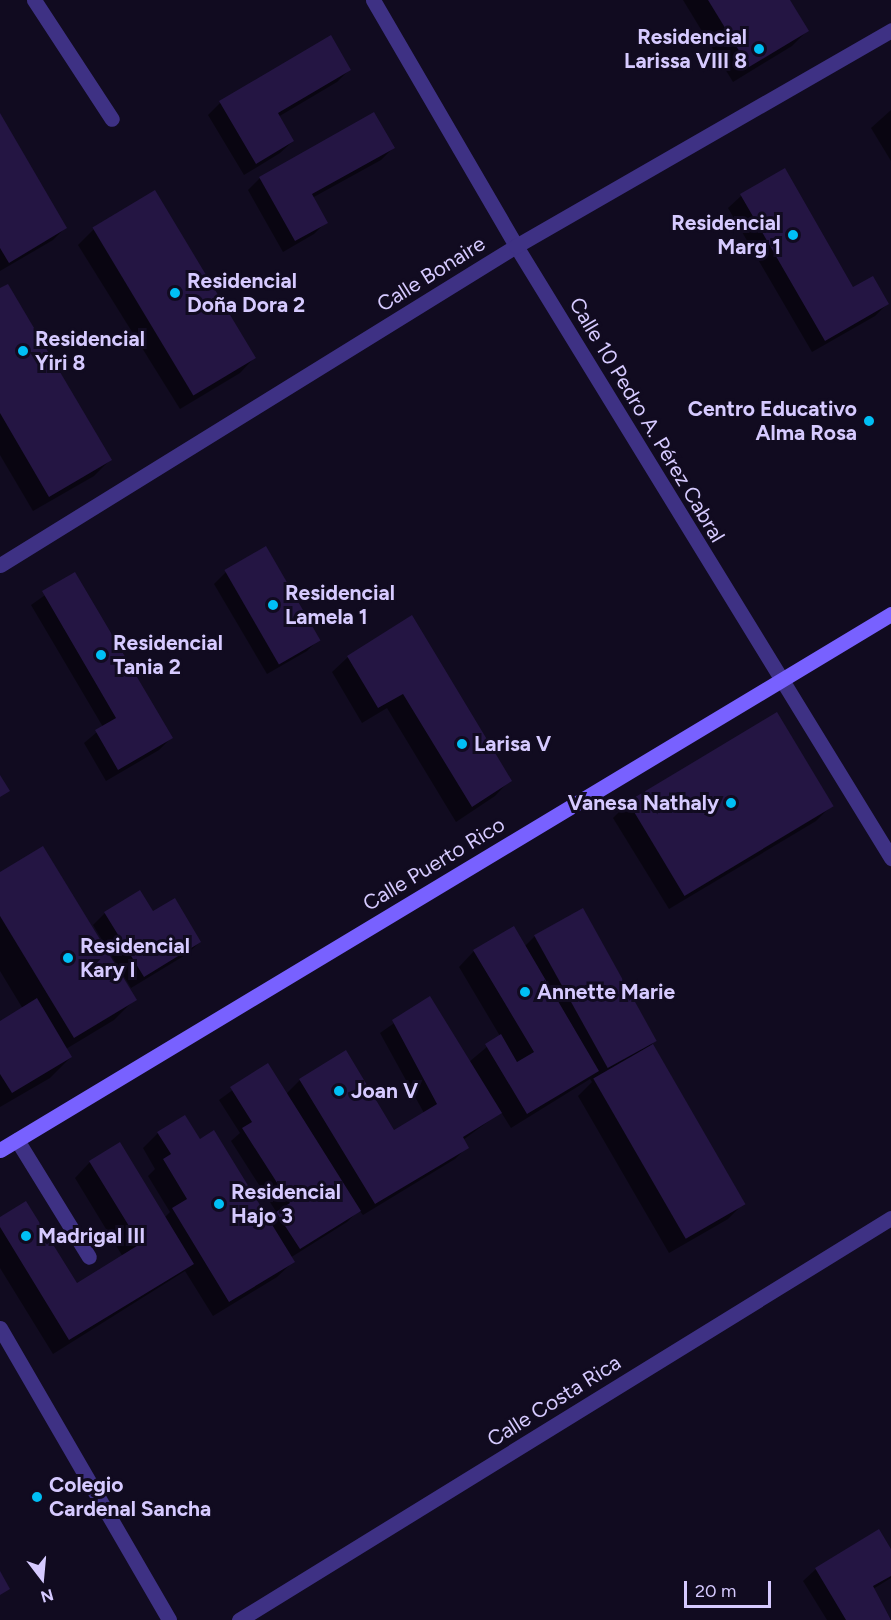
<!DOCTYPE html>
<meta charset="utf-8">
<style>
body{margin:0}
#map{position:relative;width:891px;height:1620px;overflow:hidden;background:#110b20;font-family:Figtree,sans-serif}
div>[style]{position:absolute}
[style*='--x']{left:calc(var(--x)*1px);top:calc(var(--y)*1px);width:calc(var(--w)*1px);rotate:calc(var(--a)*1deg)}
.shadow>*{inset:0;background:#0007}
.building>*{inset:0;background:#241543;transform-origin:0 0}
.street>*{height:15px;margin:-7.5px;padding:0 7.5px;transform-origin:7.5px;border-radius:7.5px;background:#3e3184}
.secondary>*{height:15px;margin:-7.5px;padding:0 7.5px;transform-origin:7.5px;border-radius:7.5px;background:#7861ff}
.dots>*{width:16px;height:16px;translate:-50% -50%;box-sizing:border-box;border:3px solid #110b20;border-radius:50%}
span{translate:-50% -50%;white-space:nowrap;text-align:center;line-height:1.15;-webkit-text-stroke:6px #110b20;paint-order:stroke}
.poi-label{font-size:21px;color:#d6caff;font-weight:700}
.right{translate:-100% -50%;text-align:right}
.left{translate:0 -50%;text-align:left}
.street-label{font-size:21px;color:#d6caff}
.north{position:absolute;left:12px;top:1548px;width:60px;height:60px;-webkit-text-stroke:4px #110b20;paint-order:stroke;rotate:164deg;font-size:16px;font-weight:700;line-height:24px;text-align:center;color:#d6caff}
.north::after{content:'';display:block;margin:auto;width:21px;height:27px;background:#d6caff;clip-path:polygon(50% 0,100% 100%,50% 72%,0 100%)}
.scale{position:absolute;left:684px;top:1581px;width:87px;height:27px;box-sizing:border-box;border:3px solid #d6caff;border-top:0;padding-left:8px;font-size:18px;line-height:21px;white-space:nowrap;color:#d6caff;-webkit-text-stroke:4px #110b20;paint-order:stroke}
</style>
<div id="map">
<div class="shadow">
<div style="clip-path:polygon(683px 0,788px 0,807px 31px,792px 46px,733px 82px)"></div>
<div style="clip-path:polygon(349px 70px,337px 82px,278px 117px,293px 141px,280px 153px,244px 175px,208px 115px,220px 103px)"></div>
<div style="clip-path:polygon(891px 110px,891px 161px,871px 128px)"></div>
<div style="clip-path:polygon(0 116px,65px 228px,53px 240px,0 271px)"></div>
<div style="clip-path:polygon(393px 148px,381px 160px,312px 198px,326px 222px,314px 234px,283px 252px,248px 190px,260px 178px)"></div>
<div style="clip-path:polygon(784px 171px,853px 289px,887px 304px,875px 316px,812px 352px,728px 208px,741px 196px)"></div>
<div style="clip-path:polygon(94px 229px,255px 357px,240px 373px,180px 409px,78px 245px)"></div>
<div style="clip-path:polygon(0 290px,110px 460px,94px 476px,33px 511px,0 455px)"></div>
<div style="clip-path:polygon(226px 572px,319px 639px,307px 651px,267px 674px,214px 584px)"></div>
<div style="clip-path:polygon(75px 574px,171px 738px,159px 750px,106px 781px,84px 743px,103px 727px,31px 605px)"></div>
<div style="clip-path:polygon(411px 618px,510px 780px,495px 796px,456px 822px,387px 708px,362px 723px,332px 672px,348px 657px)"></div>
<div style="clip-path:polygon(629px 802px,832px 805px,816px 821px,669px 909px,613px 818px)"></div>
<div style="clip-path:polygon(0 874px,135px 999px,114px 1020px,66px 1049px,71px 1057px,50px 1078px,0 1107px,0 1022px,23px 1009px,0 971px)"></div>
<div style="clip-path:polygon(105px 913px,200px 942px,187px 954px,131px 988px,93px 925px)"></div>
<div style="clip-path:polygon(535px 936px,655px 1041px,647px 1049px,744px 1203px,728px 1219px,669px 1253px,578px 1096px,592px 1082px,590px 1079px,511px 1128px,501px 1112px,463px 1140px,467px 1147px,455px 1159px,363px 1215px,359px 1210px,347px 1222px,290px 1258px,293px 1262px,277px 1277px,213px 1316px,185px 1271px,53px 1354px,0 1268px,0 1219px,76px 1285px,123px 1257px,75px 1178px,90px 1162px,164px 1218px,170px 1212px,148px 1176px,155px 1169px,143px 1148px,158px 1133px,200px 1141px,268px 1222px,277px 1213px,231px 1141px,240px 1133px,219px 1100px,267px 1065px,286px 1094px,300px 1080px,393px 1132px,424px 1113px,380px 1033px,430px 998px,469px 1062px,500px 1036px,459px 967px,474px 951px,524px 947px)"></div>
<div style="clip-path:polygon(879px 1531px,891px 1552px,891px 1578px,873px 1589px,891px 1620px,827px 1620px,803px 1581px,816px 1569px)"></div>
</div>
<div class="building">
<div style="clip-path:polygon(708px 0,790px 0,809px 31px,749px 67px)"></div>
<div style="clip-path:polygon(331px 35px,351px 70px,278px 113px,294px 141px,256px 164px,219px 101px)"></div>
<div style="clip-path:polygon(374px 112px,395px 148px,312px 194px,328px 223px,295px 241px,259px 177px)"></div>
<div style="clip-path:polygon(0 113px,67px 228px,9px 263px,0 248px)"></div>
<div style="clip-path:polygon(785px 168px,853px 287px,873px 276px,889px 304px,825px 341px,740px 194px)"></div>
<div style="left:155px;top:190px;width:196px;height:73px;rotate:59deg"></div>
<div style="clip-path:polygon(8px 284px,112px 460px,49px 497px,0 413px,0 288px)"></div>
<div style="left:266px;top:546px;width:109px;height:48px;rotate:60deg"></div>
<div style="clip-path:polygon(75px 572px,173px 738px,118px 770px,95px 730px,116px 718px,42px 591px)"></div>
<div style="clip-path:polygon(412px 615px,512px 781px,472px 807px,403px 694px,378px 708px,347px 656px)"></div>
<div style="left:777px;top:712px;width:110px;height:174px;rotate:59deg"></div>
<div style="clip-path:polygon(0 775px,10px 791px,0 797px)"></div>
<div style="clip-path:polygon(43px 846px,137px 1000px,74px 1038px,0 916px,0 872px)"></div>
<div style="clip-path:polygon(140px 890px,153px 911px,175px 898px,201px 942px,144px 977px,104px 912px)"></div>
<div style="left:583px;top:908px;width:152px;height:56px;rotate:61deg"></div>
<div style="clip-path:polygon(514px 926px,599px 1071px,527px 1114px,485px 1044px,501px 1034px,517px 1062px,534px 1052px,473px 950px)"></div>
<div style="clip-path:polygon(430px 996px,502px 1113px,463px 1137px,469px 1148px,375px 1204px,299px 1079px,346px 1050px,394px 1130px,437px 1104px,392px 1020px)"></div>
<div style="clip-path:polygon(37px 998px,72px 1057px,12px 1093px,0 1074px,0 1021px)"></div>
<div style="left:653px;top:1044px;width:185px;height:69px;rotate:60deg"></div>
<div style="clip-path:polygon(268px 1063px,361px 1211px,300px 1249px,276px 1212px,290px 1203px,242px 1128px,252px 1122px,230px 1087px)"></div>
<div style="clip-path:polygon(185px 1115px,200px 1139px,214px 1130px,295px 1262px,229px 1302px,172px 1208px,187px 1199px,163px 1159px,171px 1154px,157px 1132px)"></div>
<div style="clip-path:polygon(120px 1142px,194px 1264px,69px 1340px,0 1227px,0 1217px,26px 1201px,77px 1283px,140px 1244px,89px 1161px)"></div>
<div style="clip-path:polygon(879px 1529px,891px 1549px,891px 1576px,873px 1586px,891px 1620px,846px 1620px,815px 1568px)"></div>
<div style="clip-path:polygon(0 1571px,10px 1589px,0 1595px)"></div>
</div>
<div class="street">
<div style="--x:34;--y:0;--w:142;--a:56.8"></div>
<div style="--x:373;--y:0;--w:285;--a:59.8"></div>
<div style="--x:516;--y:246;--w:718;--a:58.5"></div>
<div style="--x:0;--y:565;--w:607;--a:-31.73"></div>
<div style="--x:516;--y:246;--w:433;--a:-29.9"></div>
<div style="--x:17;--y:1140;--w:137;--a:58.4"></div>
<div style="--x:0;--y:1328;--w:337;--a:59.9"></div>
<div style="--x:239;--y:1620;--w:766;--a:-31.66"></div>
</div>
<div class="secondary">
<div style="--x:0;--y:1150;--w:1040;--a:-31.03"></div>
</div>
<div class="dots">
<div style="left:759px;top:49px;background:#00bff5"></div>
<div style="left:793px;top:235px;background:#00bff5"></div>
<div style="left:175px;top:293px;background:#00bff5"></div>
<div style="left:23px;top:351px;background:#00bff5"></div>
<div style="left:869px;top:421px;background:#00bff5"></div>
<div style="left:273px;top:605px;background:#00bff5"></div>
<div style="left:101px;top:655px;background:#00bff5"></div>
<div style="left:462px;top:744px;background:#00bff5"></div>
<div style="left:731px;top:803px;background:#00bff5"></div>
<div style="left:68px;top:958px;background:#00bff5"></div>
<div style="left:525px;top:992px;background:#00bff5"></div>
<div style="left:339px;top:1091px;background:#00bff5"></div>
<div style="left:219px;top:1204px;background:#00bff5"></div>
<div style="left:26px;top:1236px;background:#00bff5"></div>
<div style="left:37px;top:1497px;background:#00bff5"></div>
</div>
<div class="poi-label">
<span class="right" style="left:747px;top:49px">Residencial<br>Larissa VIII 8</span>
<span class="right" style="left:781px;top:235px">Residencial<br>Marg 1</span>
<span class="left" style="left:187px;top:293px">Residencial<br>Doña Dora 2</span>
<span class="left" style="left:35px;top:351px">Residencial<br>Yiri 8</span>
<span class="right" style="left:857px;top:421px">Centro Educativo<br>Alma Rosa</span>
<span class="left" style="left:285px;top:605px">Residencial<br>Lamela 1</span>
<span class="left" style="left:113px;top:655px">Residencial<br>Tania 2</span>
<span class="left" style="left:474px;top:744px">Larisa V</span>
<span class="right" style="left:719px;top:803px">Vanesa Nathaly</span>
<span class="left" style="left:80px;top:958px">Residencial<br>Kary I</span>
<span class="left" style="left:537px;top:992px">Annette Marie</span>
<span class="left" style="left:351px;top:1091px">Joan V</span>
<span class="left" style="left:231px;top:1204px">Residencial<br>Hajo 3</span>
<span class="left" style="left:38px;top:1236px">Madrigal III</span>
<span class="left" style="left:49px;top:1497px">Colegio<br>Cardenal Sancha</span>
</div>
<div class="street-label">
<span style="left:431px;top:274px;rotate:-32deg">Calle Bonaire</span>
<span style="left:647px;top:420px;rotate:59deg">Calle 10 Pedro A. Pérez Cabral</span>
<span style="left:434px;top:864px;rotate:-31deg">Calle Puerto Rico</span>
<span style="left:554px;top:1401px;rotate:-32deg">Calle Costa Rica</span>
</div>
<div class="north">N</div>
<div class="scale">20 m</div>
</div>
